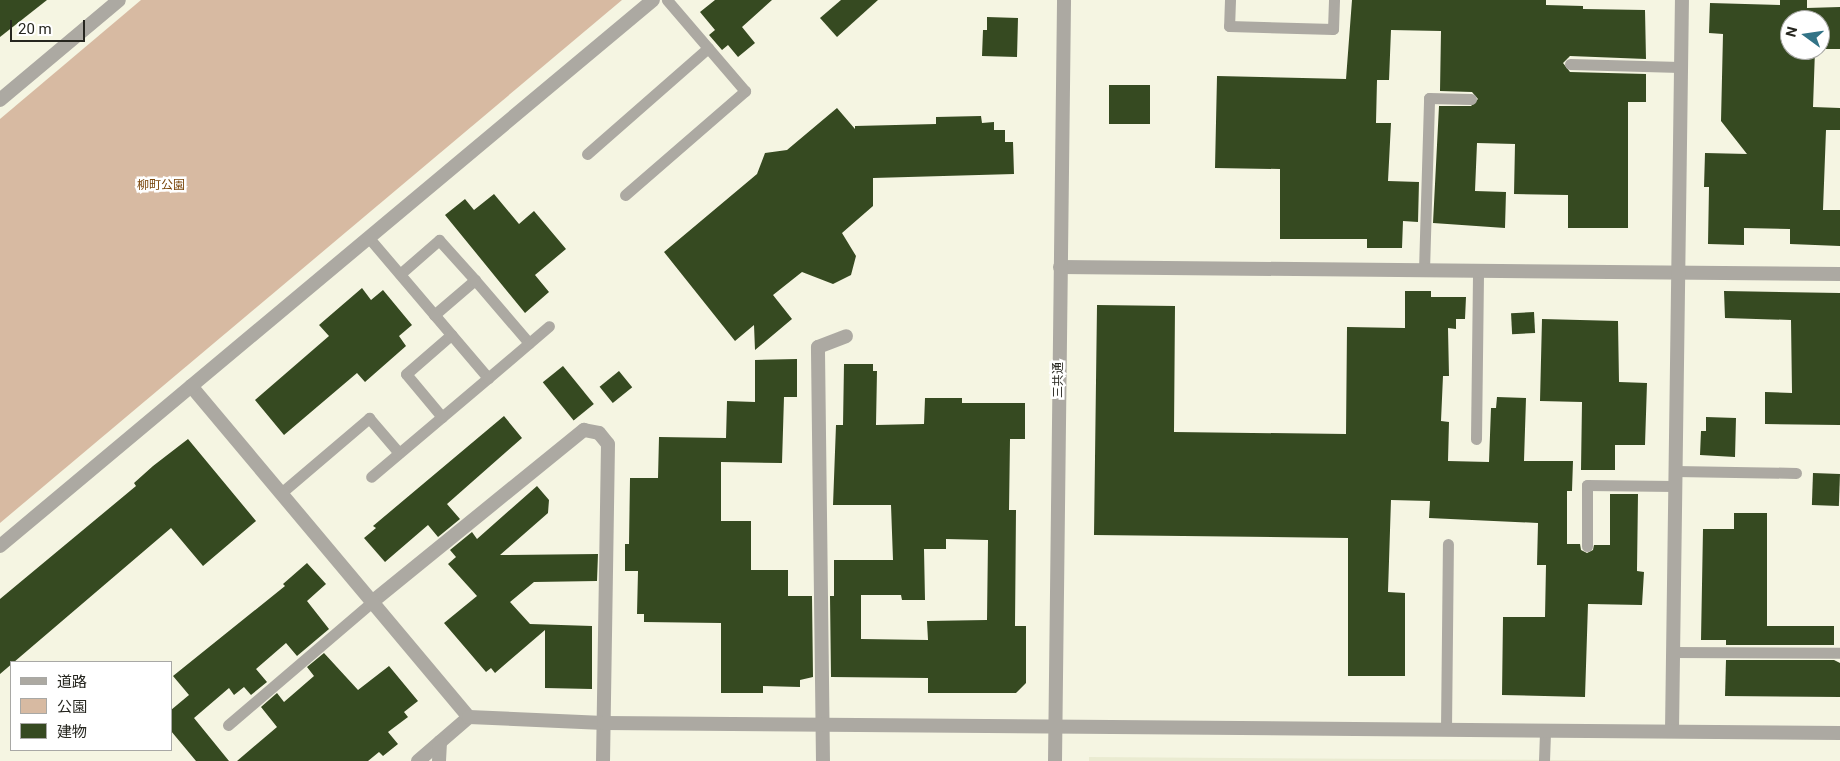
<!DOCTYPE html>
<meta charset="utf-8">
<style>
body{margin:0}
#map{position:relative;width:1840px;height:761px;overflow:hidden;background:#f5f5e2;font-family:Roboto,"Noto Sans JP",sans-serif}
div>[style]{position:absolute}
[style*='--x']{left:calc(var(--x)*1px);top:calc(var(--y)*1px);width:calc(var(--w)*1px);rotate:calc(var(--a)*1deg)}
.built>*{inset:0;background:#eaebd1}
.green>*{inset:0;background:#d7baa2}
.building>*{inset:0;background:#364a21;transform-origin:0 0}
.service>*{height:11px;margin:-5.5px;padding:0 5.5px;transform-origin:5.5px;border-radius:5.5px;background:#aca9a2}
.minor>*{height:14px;margin:-7px;padding:0 7px;transform-origin:7px;border-radius:7px;background:#aca9a2}
.tertiary>*{height:14px;margin:-7px;padding:0 7px;transform-origin:7px;border-radius:7px;background:#aca9a2}
span{translate:-50% -50%;white-space:nowrap;text-align:center;line-height:1.15;-webkit-text-stroke:5px #fff;paint-order:stroke}
.park-label{font-size:12px;color:#794509}
.street-label{font-size:12px;color:#26261f}
.legend{position:absolute;left:10px;top:661px;width:162px;height:90px;box-sizing:border-box;background:#fff;border:1px solid #a8a8a5;margin:0;padding:6px 9px;list-style:none;font-size:15px;color:#26261f}
.legend li{display:flex;align-items:center;gap:10px;height:25px}
.legend b{width:25px;border:1px solid #a8a8a5}
.north{position:absolute;left:1780px;top:10px;width:50px;height:50px;box-sizing:border-box;background:#fff;border:1px solid #a8a8a5;border-radius:50%;rotate:284deg;font-size:14px;font-weight:700;line-height:20px;text-align:center;color:#26261f}
.north::after{content:'';display:block;margin:auto;width:18px;height:22px;background:#327386;clip-path:polygon(50% 0,100% 100%,50% 72%,0 100%)}
.scale{position:absolute;left:10px;top:20px;width:75px;height:22px;box-sizing:border-box;border:2px solid #26261f;border-top:0;padding-left:6px;font-size:15px;line-height:18px;white-space:nowrap;color:#26261f;-webkit-text-stroke:4px #fff;paint-order:stroke}
</style>
<div id="map">
<div class="built">
<div style="clip-path:polygon(1089px 757px,1701px 761px,1089px 761px)"></div>
</div>
<div class="green">
<div style="clip-path:polygon(141px 0,622px 0,0 523px,0 119px)"></div>
</div>
<div class="building">
<div style="clip-path:polygon(0 0,47px 0,0 37px)"></div>
<div style="clip-path:polygon(715px 0,772px 0,742px 27px,755px 43px,738px 57px,728px 45px,722px 50px,709px 35px,715px 30px,700px 12px)"></div>
<div style="clip-path:polygon(841px 0,878px 0,837px 37px,820px 18px)"></div>
<div style="clip-path:polygon(1352px 0,1546px 0,1546px 5px,1583px 6px,1583px 9px,1645px 10px,1646px 59px,1570px 56px,1563px 63px,1570px 72px,1646px 74px,1646px 102px,1628px 102px,1628px 228px,1568px 228px,1568px 195px,1514px 194px,1515px 144px,1477px 143px,1475px 191px,1506px 192px,1505px 228px,1433px 223px,1439px 106px,1471px 106px,1478px 99px,1472px 92px,1440px 91px,1441px 31px,1391px 30px,1389px 80px,1377px 80px,1376px 123px,1391px 123px,1388px 181px,1419px 182px,1418px 222px,1403px 221px,1402px 248px,1367px 248px,1367px 239px,1280px 239px,1280px 169px,1215px 168px,1217px 76px,1346px 79px)"></div>
<div style="clip-path:polygon(1780px 0,1807px 0,1807px 8px,1840px 7px,1840px 49px,1820px 49px,1820px 20px,1790px 20px,1790px 50px,1815px 50px,1813px 107px,1840px 108px,1840px 130px,1826px 130px,1823px 210px,1840px 210px,1840px 246px,1790px 244px,1790px 229px,1744px 228px,1744px 245px,1708px 244px,1709px 187px,1704px 187px,1705px 153px,1747px 154px,1721px 121px,1723px 34px,1709px 33px,1710px 3px,1780px 5px)"></div>
<div style="clip-path:polygon(987px 17px,1018px 18px,1017px 57px,982px 56px,983px 30px,987px 30px)"></div>
<div style="left:1109px;top:85px;width:41px;height:39px"></div>
<div style="clip-path:polygon(837px 108px,855px 129px,855px 126px,936px 124px,936px 117px,981px 116px,982px 123px,994px 122px,994px 130px,1005px 130px,1005px 142px,1013px 142px,1014px 174px,873px 178px,873px 206px,842px 233px,856px 256px,851px 275px,833px 284px,802px 272px,773px 295px,792px 319px,755px 350px,754px 325px,735px 341px,664px 252px,757px 174px,765px 153px,787px 150px)"></div>
<div style="clip-path:polygon(494px 194px,519px 224px,534px 211px,566px 249px,535px 275px,549px 292px,525px 313px,445px 215px,465px 199px,474px 210px)"></div>
<div style="clip-path:polygon(362px 288px,371px 300px,383px 290px,412px 325px,399px 336px,406px 346px,365px 382px,357px 373px,284px 435px,255px 400px,329px 336px,319px 325px)"></div>
<div style="clip-path:polygon(1405px 291px,1431px 291px,1431px 297px,1466px 297px,1465px 319px,1456px 319px,1456px 329px,1448px 328px,1449px 376px,1443px 376px,1441px 421px,1449px 422px,1448px 461px,1489px 462px,1491px 408px,1496px 408px,1497px 397px,1526px 398px,1524px 461px,1573px 461px,1572px 491px,1567px 491px,1567px 544px,1580px 544px,1581px 550px,1587px 553px,1593px 550px,1594px 545px,1610px 545px,1610px 494px,1638px 494px,1637px 571px,1644px 572px,1642px 605px,1588px 604px,1585px 697px,1502px 695px,1503px 617px,1545px 617px,1546px 565px,1537px 565px,1538px 523px,1429px 518px,1430px 501px,1391px 500px,1388px 592px,1405px 593px,1405px 676px,1348px 676px,1348px 538px,1094px 535px,1097px 305px,1175px 306px,1174px 432px,1346px 434px,1347px 327px,1405px 328px)"></div>
<div style="clip-path:polygon(1724px 291px,1840px 293px,1840px 425px,1765px 424px,1765px 392px,1792px 393px,1791px 320px,1725px 318px)"></div>
<div style="left:1534px;top:312px;width:21px;height:23px;rotate:87deg"></div>
<div style="clip-path:polygon(1542px 319px,1618px 321px,1619px 382px,1647px 383px,1645px 445px,1615px 445px,1615px 470px,1581px 470px,1582px 402px,1540px 401px)"></div>
<div style="clip-path:polygon(797px 359px,797px 397px,784px 397px,782px 463px,721px 462px,721px 521px,751px 521px,751px 570px,788px 570px,788px 596px,812px 596px,813px 677px,800px 680px,800px 687px,763px 686px,763px 693px,721px 693px,721px 623px,644px 622px,644px 614px,637px 614px,638px 571px,625px 571px,625px 544px,629px 544px,630px 478px,658px 478px,659px 437px,726px 438px,727px 401px,755px 402px,755px 360px)"></div>
<div style="clip-path:polygon(evenodd,844px 364px,873px 364px,873px 371px,877px 371px,876px 425px,924px 424px,925px 398px,962px 398px,962px 403px,1025px 403px,1025px 439px,1010px 439px,1009px 510px,1016px 510px,1015px 626px,1026px 626px,1026px 683px,1016px 693px,928px 693px,928px 678px,831px 677px,830px 596px,834px 596px,834px 560px,893px 560px,891px 505px,833px 505px,836px 425px,843px 425px,844px 364px,946px 539px,988px 540px,987px 620px,927px 621px,928px 640px,861px 639px,861px 595px,901px 595px,902px 600px,925px 600px,924px 549px,946px 549px,946px 539px)"></div>
<div style="left:563px;top:366px;width:49px;height:26px;rotate:51deg"></div>
<div style="left:619px;top:371px;width:21px;height:25px;rotate:51deg"></div>
<div style="clip-path:polygon(504px 416px,522px 438px,447px 504px,460px 519px,438px 537px,428px 525px,385px 562px,364px 538px,376px 528px,373px 526px)"></div>
<div style="clip-path:polygon(1706px 417px,1736px 418px,1735px 457px,1700px 455px,1701px 431px,1706px 431px)"></div>
<div style="clip-path:polygon(188px 439px,256px 521px,203px 566px,171px 528px,0 674px,0 599px,136px 486px,134px 483px,153px 466px)"></div>
<div style="left:1813px;top:473px;width:27px;height:32px;rotate:2deg"></div>
<div style="clip-path:polygon(537px 486px,549px 500px,548px 513px,500px 555px,598px 554px,597px 581px,534px 582px,510px 602px,530px 624px,592px 626px,592px 689px,545px 688px,545px 630px,495px 673px,491px 668px,486px 672px,444px 623px,477px 596px,448px 564px,456px 557px,450px 550px,472px 532px,477px 539px)"></div>
<div style="clip-path:polygon(1734px 513px,1767px 513px,1767px 626px,1834px 626px,1834px 645px,1726px 645px,1726px 640px,1701px 640px,1703px 529px,1734px 529px)"></div>
<div style="clip-path:polygon(307px 563px,326px 584px,307px 601px,329px 629px,297px 656px,286px 643px,256px 669px,267px 682px,251px 695px,244px 687px,234px 695px,229px 688px,194px 718px,229px 761px,196px 761px,171px 731px,171px 710px,189px 695px,173px 676px,285px 586px,283px 584px)"></div>
<div style="clip-path:polygon(324px 653px,358px 690px,389px 666px,418px 701px,404px 712px,408px 717px,388px 732px,398px 744px,383px 756px,379px 752px,368px 761px,237px 761px,277px 727px,261px 707px,277px 693px,284px 702px,314px 676px,307px 667px)"></div>
<div style="clip-path:polygon(1726px 660px,1834px 660px,1840px 663px,1840px 697px,1725px 696px)"></div>
</div>
<div class="service">
<div style="--x:1230;--y:0;--w:26;--a:92"></div>
<div style="--x:1229;--y:26;--w:104;--a:1.7"></div>
<div style="--x:1333;--y:29;--w:29;--a:-88"></div>
<div style="--x:1570;--y:64;--w:110;--a:1.6"></div>
<div style="--x:587;--y:154;--w:161;--a:-41.2"></div>
<div style="--x:625;--y:195;--w:159;--a:-40.9"></div>
<div style="--x:745;--y:91;--w:120;--a:-130.6"></div>
<div style="--x:369;--y:238;--w:184;--a:49.6"></div>
<div style="--x:488;--y:378;--w:153;--a:139.8"></div>
<div style="--x:1424;--y:270;--w:172;--a:-88.3"></div>
<div style="--x:1429;--y:98;--w:42;--a:1.4"></div>
<div style="--x:400;--y:274;--w:52;--a:-41.1"></div>
<div style="--x:439;--y:240;--w:54;--a:48"></div>
<div style="--x:434;--y:315;--w:54;--a:-40.5"></div>
<div style="--x:475;--y:280;--w:83;--a:49.4"></div>
<div style="--x:488;--y:378;--w:80;--a:-40.4"></div>
<div style="--x:442;--y:417;--w:56;--a:-129.9"></div>
<div style="--x:406;--y:374;--w:60;--a:-40.9"></div>
<div style="--x:1476;--y:439;--w:168;--a:-89.3"></div>
<div style="--x:1675;--y:471;--w:121;--a:0.9"></div>
<div style="--x:281;--y:493;--w:116;--a:-40.4"></div>
<div style="--x:369;--y:418;--w:46;--a:49.4"></div>
<div style="--x:1587;--y:546;--w:61;--a:-90"></div>
<div style="--x:1587;--y:485;--w:87;--a:0.7"></div>
<div style="--x:1673;--y:652;--w:167;--a:0.3"></div>
<div style="--x:228;--y:725;--w:189;--a:-40.5"></div>
<div style="--x:1446;--y:729;--w:185;--a:-89.4"></div>
<div style="--x:1544;--y:761;--w:31;--a:-88"></div>
</div>
<div class="minor">
<div style="--x:0;--y:100;--w:155;--a:-40"></div>
<div style="--x:1060;--y:267;--w:780;--a:0.51"></div>
<div style="--x:372;--y:602;--w:273;--a:-39.1"></div>
<div style="--x:584;--y:430;--w:15;--a:11"></div>
<div style="--x:599;--y:433;--w:14;--a:51"></div>
<div style="--x:608;--y:444;--w:317;--a:90.9"></div>
<div style="--x:1672;--y:731;--w:731;--a:-89.22"></div>
<div style="--x:418;--y:761;--w:67;--a:-40.8"></div>
<div style="--x:439;--y:761;--w:19;--a:-87"></div>
<div style="--x:823;--y:761;--w:414;--a:-90.7"></div>
<div style="--x:818;--y:347;--w:30;--a:-21"></div>
</div>
<div class="tertiary">
<div style="--x:191;--y:386;--w:432;--a:50"></div>
<div style="--x:469;--y:717;--w:135;--a:2.5"></div>
<div style="--x:604;--y:723;--w:1236;--a:0.46"></div>
<div style="--x:0;--y:546;--w:851;--a:-39.9"></div>
<div style="--x:1055;--y:761;--w:761;--a:-89.32"></div>
</div>
<div class="park-label">
<span style="left:161px;top:186px">柳町公園</span>
</div>
<div class="street-label">
<span style="left:1059px;top:380px;rotate:-90deg">三共通</span>
</div>
<ul class="legend">
<li><b style="height:6px;background:#aca9a2"></b>道路</li>
<li><b style="height:14px;background:#d7baa2"></b>公園</li>
<li><b style="height:14px;background:#364a21"></b>建物</li>
</ul>
<div class="north">N</div>
<div class="scale">20 m</div>
</div>
